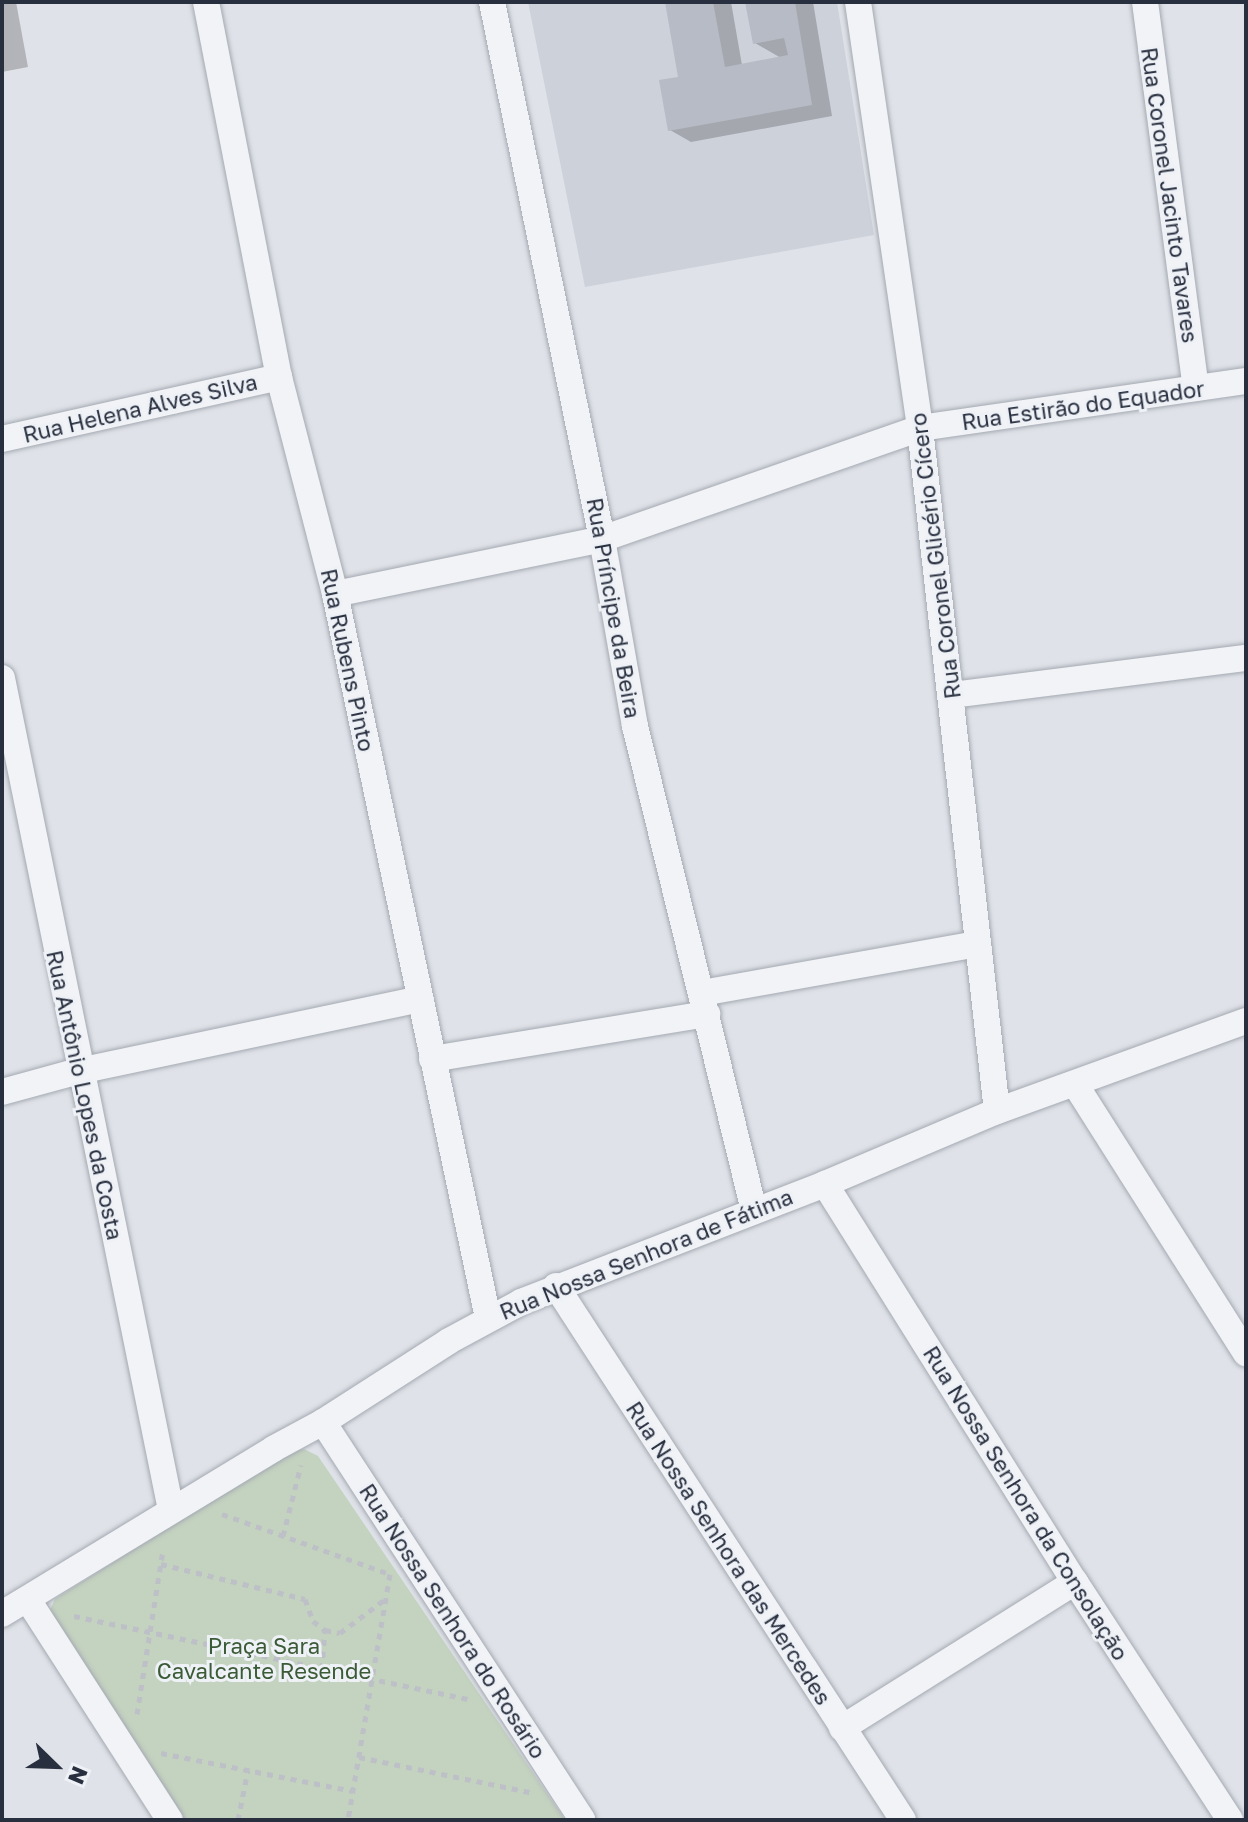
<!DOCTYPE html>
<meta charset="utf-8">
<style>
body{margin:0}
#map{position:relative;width:1248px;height:1822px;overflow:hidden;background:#dfe2e8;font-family:"Golos Text",sans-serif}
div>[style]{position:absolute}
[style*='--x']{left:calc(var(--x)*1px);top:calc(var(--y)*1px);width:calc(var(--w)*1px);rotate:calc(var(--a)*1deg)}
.built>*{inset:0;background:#cdd1da}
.green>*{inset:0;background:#c4d2c0}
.shadow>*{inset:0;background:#0003}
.building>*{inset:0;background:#b6bbc5}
.path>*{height:5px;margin-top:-2.5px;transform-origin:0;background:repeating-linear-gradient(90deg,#bdc0c6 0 6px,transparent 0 12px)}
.roads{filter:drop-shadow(0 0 2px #a4a9b2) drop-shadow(0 0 2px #a4a9b2)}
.minor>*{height:26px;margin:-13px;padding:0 13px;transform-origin:13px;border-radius:13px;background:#f2f3f6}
span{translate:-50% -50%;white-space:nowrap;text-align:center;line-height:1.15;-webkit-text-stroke:6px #eef1f6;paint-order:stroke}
.street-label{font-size:22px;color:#282f3f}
.park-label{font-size:22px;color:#3b5a36}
.frame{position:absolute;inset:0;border:4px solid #282f3f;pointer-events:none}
.north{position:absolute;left:16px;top:1726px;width:80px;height:80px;-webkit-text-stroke:6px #eef1f6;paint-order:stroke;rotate:113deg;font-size:22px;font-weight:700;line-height:32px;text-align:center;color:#282f3f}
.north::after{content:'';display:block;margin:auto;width:28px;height:36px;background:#282f3f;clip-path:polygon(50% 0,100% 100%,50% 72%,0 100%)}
</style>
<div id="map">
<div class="built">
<div style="clip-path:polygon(528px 2px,837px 2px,874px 235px,585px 287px)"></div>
</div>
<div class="green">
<div style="clip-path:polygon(304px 1449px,318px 1456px,565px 1820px,183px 1820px,54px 1627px,49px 1612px,55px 1599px,289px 1451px)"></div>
</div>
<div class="shadow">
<div style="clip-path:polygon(2px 2px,16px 2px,28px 67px,2px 72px)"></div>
<div style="clip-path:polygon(667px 2px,731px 2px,742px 65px,781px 58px,755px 43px,747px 2px,813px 2px,832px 116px,691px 142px,670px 130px,680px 78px)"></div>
</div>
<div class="building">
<div style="clip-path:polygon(665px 2px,713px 2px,725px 67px,788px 55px,784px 38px,753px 44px,745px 2px,795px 2px,812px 105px,668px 131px,659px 80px,678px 77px)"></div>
</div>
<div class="path">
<div style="--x:222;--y:1514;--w:178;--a:19.7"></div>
<div style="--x:390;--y:1574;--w:250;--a:99.7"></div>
<div style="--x:283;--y:1536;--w:73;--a:-75.8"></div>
<div style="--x:161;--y:1564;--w:148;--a:13.7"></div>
<div style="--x:305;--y:1599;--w:23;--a:70"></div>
<div style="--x:313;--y:1621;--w:15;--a:37"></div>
<div style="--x:325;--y:1630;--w:15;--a:11"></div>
<div style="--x:340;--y:1633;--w:55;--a:-36.9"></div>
<div style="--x:74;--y:1616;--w:406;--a:11.9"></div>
<div style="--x:322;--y:1669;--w:39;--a:-86"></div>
<div style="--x:137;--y:1714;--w:166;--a:-81"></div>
<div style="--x:161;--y:1753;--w:196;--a:11.2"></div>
<div style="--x:359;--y:1757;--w:174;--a:11.6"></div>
<div style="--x:238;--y:1820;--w:51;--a:-78.7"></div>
</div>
<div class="roads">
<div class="minor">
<div style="--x:206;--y:2;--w:382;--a:79"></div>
<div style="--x:279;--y:377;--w:224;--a:75.5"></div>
<div style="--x:335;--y:594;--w:740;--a:78.07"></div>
<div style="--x:492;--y:2;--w:548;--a:78.42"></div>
<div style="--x:602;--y:539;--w:190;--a:80"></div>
<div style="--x:635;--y:726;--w:498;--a:76.2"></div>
<div style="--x:858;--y:2;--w:430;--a:81.7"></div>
<div style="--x:920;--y:428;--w:687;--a:83.57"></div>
<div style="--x:1145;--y:2;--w:389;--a:82.5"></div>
<div style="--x:2;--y:439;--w:284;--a:-12.6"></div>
<div style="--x:335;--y:594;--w:273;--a:-11.6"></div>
<div style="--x:602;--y:539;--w:337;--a:-19.2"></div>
<div style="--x:920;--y:428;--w:329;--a:-8.2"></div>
<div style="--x:2;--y:678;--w:849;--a:78.52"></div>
<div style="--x:952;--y:695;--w:296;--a:-7.2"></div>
<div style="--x:702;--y:993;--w:280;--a:-10.1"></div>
<div style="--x:432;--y:1059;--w:279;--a:-9.3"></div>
<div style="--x:1075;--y:1084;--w:319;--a:57.6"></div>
<div style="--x:2;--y:1092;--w:80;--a:-15.3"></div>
<div style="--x:79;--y:1071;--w:349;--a:-11.9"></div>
<div style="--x:825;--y:1184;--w:470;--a:57.9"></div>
<div style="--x:1075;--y:1582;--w:284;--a:56.9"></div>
<div style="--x:556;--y:1286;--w:637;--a:56.98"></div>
<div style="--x:323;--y:1422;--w:475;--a:56.9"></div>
<div style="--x:28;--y:1600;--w:262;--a:57.2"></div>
<div style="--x:2;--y:1614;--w:317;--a:-31.3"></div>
<div style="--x:273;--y:1449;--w:57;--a:-28.4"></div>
<div style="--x:323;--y:1422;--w:150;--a:-32.7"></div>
<div style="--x:449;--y:1341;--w:82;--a:-28.4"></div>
<div style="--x:521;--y:1302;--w:326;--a:-21.2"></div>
<div style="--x:825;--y:1184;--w:187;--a:-23"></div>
<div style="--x:997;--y:1111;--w:265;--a:-19.9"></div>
<div style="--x:842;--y:1728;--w:275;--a:-32.1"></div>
</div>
</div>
<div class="street-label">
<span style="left:1170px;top:195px;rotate:82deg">Rua Coronel Jacinto Tavares</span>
<span style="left:1083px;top:405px;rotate:-8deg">Rua Estirão do Equador</span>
<span style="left:140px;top:408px;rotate:-13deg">Rua Helena Alves Silva</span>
<span style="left:935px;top:556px;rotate:-97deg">Rua Coronel Glicério Cícero</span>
<span style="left:614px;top:608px;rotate:80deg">Rua Príncipe da Beira</span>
<span style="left:348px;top:660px;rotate:78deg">Rua Rubens Pinto</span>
<span style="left:85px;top:1095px;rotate:78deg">Rua Antônio Lopes da Costa</span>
<span style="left:646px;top:1254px;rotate:-22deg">Rua Nossa Senhora de Fátima</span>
<span style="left:1026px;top:1503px;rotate:58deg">Rua Nossa Senhora da Consolação</span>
<span style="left:729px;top:1553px;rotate:57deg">Rua Nossa Senhora das Mercedes</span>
<span style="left:453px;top:1621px;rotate:57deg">Rua Nossa Senhora do Rosário</span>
</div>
<div class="park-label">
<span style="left:264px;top:1658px">Praça Sara<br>Cavalcante Resende</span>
</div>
<div class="frame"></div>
<div class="north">N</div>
</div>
